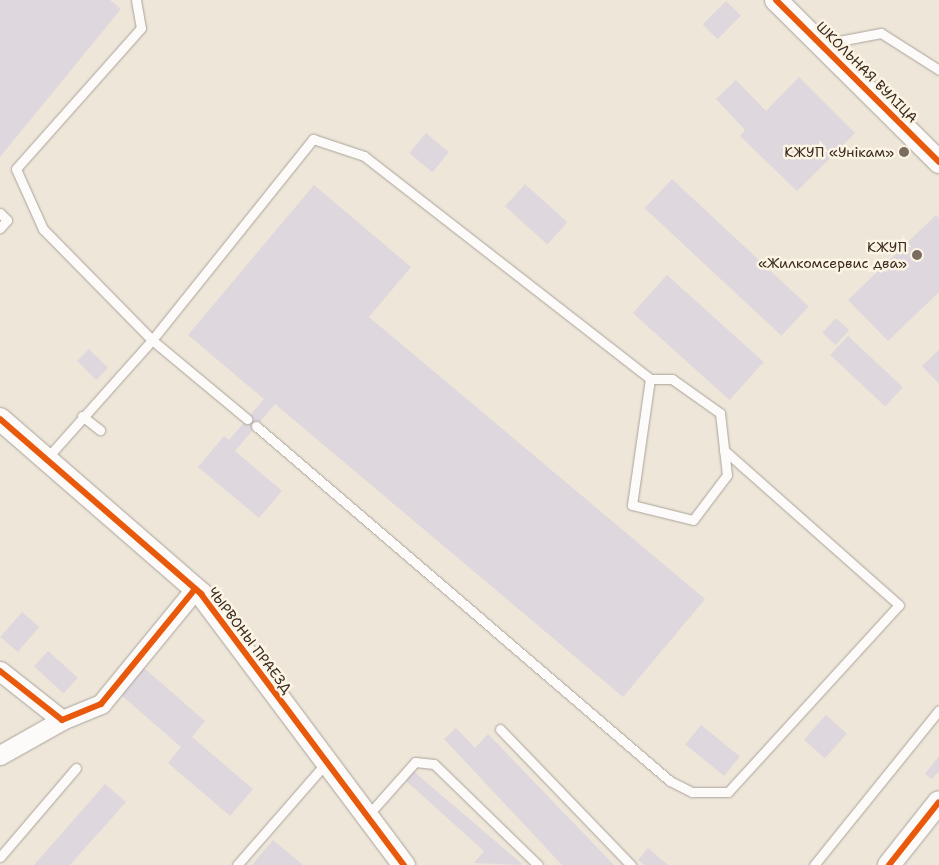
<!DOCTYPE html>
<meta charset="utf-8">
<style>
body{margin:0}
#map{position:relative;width:939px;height:865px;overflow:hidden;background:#eee6d9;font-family:"Shantell Sans",sans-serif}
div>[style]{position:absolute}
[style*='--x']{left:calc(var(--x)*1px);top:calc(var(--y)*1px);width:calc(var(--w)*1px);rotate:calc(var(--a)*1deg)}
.building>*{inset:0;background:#ded7dd;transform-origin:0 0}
.roads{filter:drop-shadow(0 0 1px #aaa39a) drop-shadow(0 0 1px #aaa39a)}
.service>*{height:9px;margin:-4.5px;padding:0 4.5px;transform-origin:4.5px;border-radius:4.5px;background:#fcfbf9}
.minor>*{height:19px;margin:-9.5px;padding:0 9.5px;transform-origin:9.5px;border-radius:9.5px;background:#fcfbf9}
.tertiary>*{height:22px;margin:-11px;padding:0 11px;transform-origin:11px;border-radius:11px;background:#fcfbf9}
.cycleway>*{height:6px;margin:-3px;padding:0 3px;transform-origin:3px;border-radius:3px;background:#e8590c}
.dots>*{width:14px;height:14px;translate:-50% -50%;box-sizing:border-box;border:2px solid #fcf5e5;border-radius:50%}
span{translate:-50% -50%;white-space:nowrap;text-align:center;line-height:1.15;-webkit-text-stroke:5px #fcf5e5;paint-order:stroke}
.street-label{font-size:14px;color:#3b2a1e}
.poi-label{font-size:14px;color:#3b2a1e}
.right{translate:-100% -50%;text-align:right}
</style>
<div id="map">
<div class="building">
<div style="clip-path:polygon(0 0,110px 0,121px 9px,0 157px)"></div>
<div style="left:726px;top:1px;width:21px;height:33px;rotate:45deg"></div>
<div style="clip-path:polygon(799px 77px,855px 133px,797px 191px,740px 136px,745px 130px,716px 99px,736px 80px,766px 111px)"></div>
<div style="left:426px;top:133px;width:30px;height:26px;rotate:40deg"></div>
<div style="left:672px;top:179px;width:187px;height:40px;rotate:43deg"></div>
<div style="left:525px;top:184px;width:57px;height:30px;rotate:42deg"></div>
<div style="clip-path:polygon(314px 185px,411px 267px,369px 317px,705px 599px,623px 697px,275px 404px,235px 451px,282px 491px,259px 518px,198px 467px,224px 436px,229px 440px,264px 399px,188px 335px)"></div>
<div style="clip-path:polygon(936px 215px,939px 218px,939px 292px,888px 341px,848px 300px)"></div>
<div style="left:667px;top:275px;width:130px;height:51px;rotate:42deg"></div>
<div style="left:836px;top:318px;width:18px;height:20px;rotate:43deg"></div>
<div style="left:848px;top:336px;width:75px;height:26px;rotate:43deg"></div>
<div style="left:89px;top:349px;width:27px;height:17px;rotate:45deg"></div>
<div style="clip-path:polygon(939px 350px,939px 384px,922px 366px)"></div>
<div style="left:22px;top:612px;width:23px;height:33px;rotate:41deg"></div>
<div style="left:48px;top:651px;width:40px;height:21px;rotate:42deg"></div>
<div style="clip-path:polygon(143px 667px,205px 721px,192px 737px,253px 789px,230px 816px,168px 763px,181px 747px,120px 694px)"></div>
<div style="left:826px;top:715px;width:28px;height:33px;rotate:42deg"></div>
<div style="left:701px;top:725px;width:50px;height:25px;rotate:39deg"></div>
<div style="clip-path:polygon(456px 728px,475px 748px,488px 734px,614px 865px,562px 865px,444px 739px)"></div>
<div style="clip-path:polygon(939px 756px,939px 771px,932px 779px,925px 774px)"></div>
<div style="clip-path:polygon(412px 770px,522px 864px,521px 865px,474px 863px,484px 851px,404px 779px)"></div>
<div style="clip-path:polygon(105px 784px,126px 802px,70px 865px,34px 865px)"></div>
<div style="clip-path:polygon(273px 840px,303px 865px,252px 865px)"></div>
<div style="clip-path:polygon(648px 848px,668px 865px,645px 865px,638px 860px)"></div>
</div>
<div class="roads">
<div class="service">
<div style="--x:136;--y:0;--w:28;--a:80"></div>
<div style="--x:141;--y:28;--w:188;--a:131.6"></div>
<div style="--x:16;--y:169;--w:66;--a:65.8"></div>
<div style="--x:43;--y:229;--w:156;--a:45.5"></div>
<div style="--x:152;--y:340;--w:124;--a:39.7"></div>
<div style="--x:823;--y:44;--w:59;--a:-10.7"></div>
<div style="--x:881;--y:33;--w:69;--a:32.5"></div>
<div style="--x:0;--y:213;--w:10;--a:45"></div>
<div style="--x:7;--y:220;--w:11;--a:131"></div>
<div style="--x:82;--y:416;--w:23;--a:38"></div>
<div style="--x:256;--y:426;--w:545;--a:40.61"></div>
<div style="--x:670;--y:781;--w:25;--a:27"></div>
<div style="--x:692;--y:792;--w:36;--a:0"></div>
<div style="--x:728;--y:792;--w:253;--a:-47.6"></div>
<div style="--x:899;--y:605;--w:234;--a:-138.5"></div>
<div style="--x:47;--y:458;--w:158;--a:-48.3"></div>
<div style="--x:152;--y:340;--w:258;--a:-51.3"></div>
<div style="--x:313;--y:139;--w:54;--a:18.4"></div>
<div style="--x:364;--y:156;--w:363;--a:37.9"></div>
<div style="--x:650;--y:379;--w:22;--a:0"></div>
<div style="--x:672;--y:379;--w:59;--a:35.3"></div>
<div style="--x:720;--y:413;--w:62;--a:83.6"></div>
<div style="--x:727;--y:475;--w:56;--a:127.1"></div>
<div style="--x:693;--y:520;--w:63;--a:-166.2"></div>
<div style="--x:632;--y:505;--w:127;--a:-81.9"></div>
<div style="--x:500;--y:729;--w:189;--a:46.1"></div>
<div style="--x:368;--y:815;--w:71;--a:-48.4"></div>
<div style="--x:415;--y:762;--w:19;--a:6"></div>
<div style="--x:434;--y:764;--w:145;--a:44.2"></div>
<div style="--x:0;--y:857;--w:117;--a:-49.5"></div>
<div style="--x:237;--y:865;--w:137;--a:-48.9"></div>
<div style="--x:814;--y:865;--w:199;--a:-51.1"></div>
</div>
<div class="minor">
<div style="--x:0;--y:671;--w:79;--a:38.3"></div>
<div style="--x:62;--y:720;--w:42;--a:-22.3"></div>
<div style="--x:101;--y:704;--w:149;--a:-50.7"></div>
<div style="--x:0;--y:755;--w:71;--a:-29.4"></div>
</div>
<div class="tertiary">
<div style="--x:776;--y:0;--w:230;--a:44.8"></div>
<div style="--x:0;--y:419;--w:267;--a:41"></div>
<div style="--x:201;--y:594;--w:339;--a:53.2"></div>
<div style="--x:889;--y:865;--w:80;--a:-51.6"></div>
</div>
</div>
<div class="cycleway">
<div style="--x:776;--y:0;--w:230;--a:44.8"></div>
<div style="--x:0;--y:419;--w:267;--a:41"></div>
<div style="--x:201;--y:594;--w:339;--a:53.2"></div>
<div style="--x:0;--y:671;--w:79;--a:38.3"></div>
<div style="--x:62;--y:720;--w:42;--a:-22.3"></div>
<div style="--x:101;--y:704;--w:149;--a:-50.7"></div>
<div style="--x:889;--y:865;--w:80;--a:-51.6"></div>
</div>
<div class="dots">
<div style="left:904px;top:152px;background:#7a6c5f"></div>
<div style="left:917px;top:255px;background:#7a6c5f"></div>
</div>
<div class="street-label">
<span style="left:867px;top:72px;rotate:45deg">ШКОЛЬНАЯ ВУЛІЦА</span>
<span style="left:250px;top:640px;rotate:53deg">ЧЫРВОНЫ ПРАЕЗД</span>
</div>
<div class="poi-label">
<span class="right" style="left:894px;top:152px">КЖУП «Унікам»</span>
<span class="right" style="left:907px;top:255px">КЖУП<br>«Жилкомсервис два»</span>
</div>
</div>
